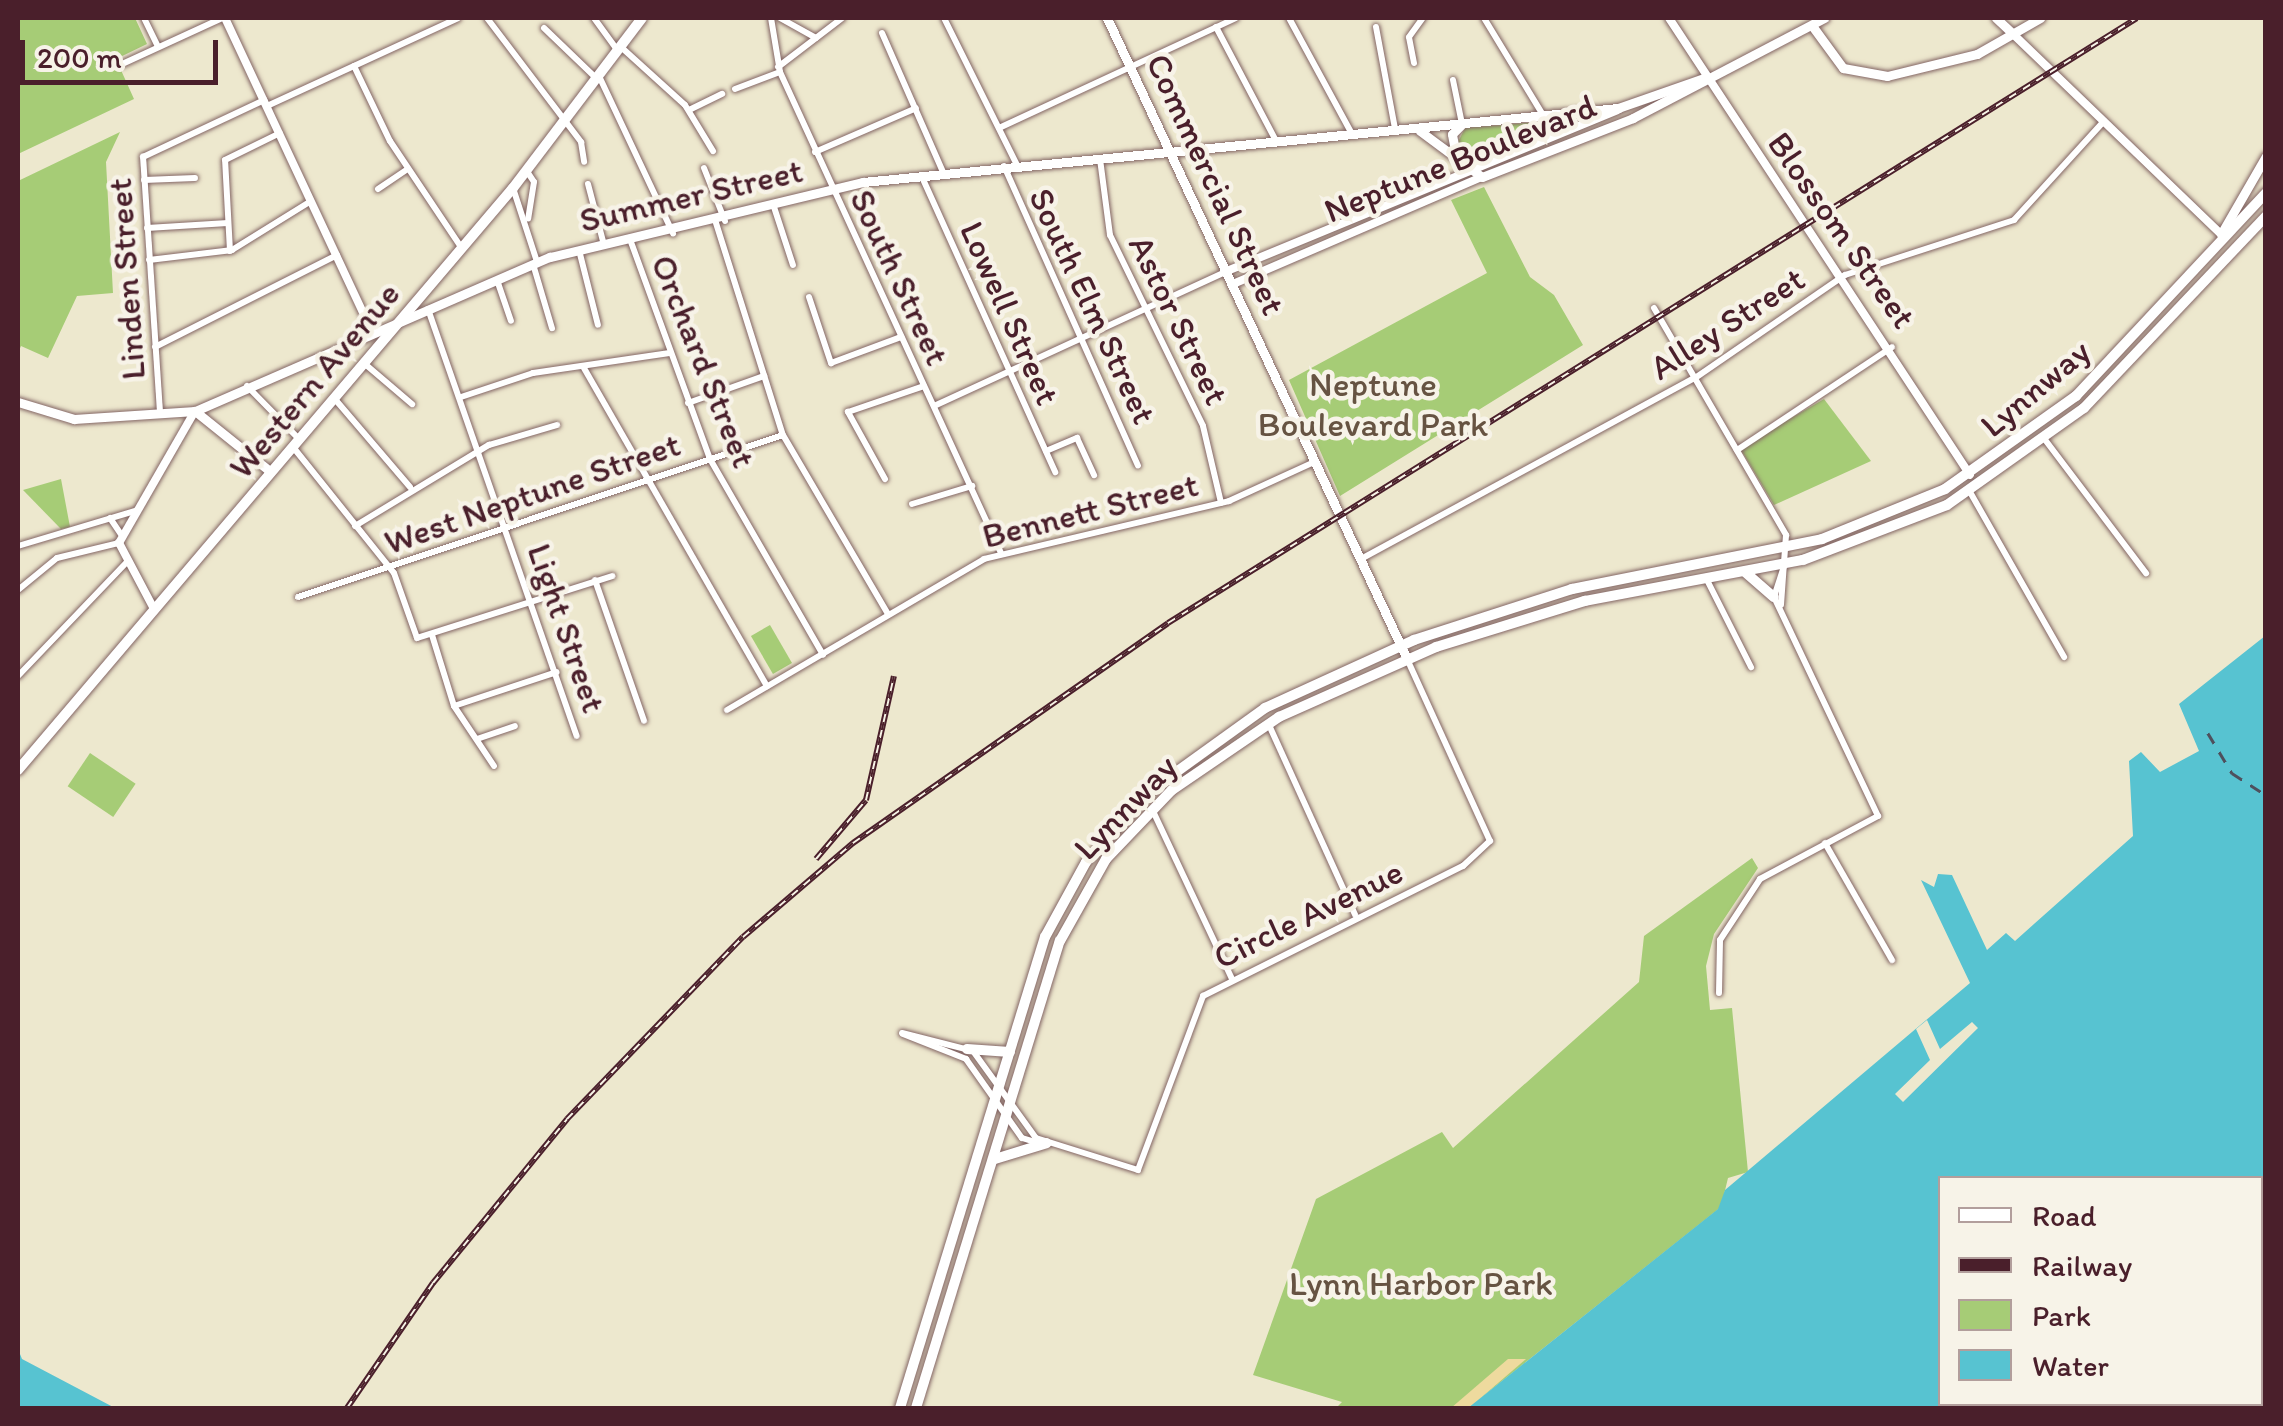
<!DOCTYPE html>
<style>
body{margin:0}
#map{position:relative;width:2283px;height:1426px;overflow:hidden;background:#ede8ce;font-family:Itim,sans-serif}
div>[style]{position:absolute}
[style*='--x']{left:calc(var(--x)*1px);top:calc(var(--y)*1px);width:calc(var(--w)*1px);rotate:calc(var(--a)*1deg)}
.green>*{inset:0;background:#a6cc76;transform-origin:0 0}
.sand>*{inset:0;background:#eeda9e}
.water>*{inset:0;background:#57c3d1}
.pier>*{inset:0;background:#ede8ce}
.ferry>*{height:2.5px;margin-top:-1.25px;transform-origin:0;background:repeating-linear-gradient(90deg,#4e505d 0 12px,transparent 0 22px)}
.roads{filter:drop-shadow(0 0 2px #836564) drop-shadow(0 0 2px #836564)}
.minor>*{height:6px;margin:-3px;padding:0 3px;transform-origin:3px;border-radius:3px;background:#fff}
.tertiary>*{height:8px;margin:-4px;padding:0 4px;transform-origin:4px;border-radius:4px;background:#fff}
.secondary>*{height:9px;margin:-4.5px;padding:0 4.5px;transform-origin:4.5px;border-radius:4.5px;background:#fff}
.primary>*{height:10px;margin:-5px;padding:0 5px;transform-origin:5px;border-radius:5px;background:#fff}
.trunk>*{height:10px;margin:-5px;padding:0 5px;transform-origin:5px;border-radius:5px;background:#fff}
.rail>*{height:6px;margin-top:-3px;transform-origin:0;background:repeating-linear-gradient(90deg,#f7f3e8 0 8px,#4a1f2b 0 16px);box-sizing:border-box;border-block:2px solid #4a1f2b}
span{translate:-50% -50%;white-space:nowrap;text-align:center;line-height:1.15;-webkit-text-stroke:9px #f7f3e8;paint-order:stroke}
.street-label{font-size:35px;color:#4a1f2b}
.park-label{font-size:35px;color:#665342}
.frame{position:absolute;inset:0;border:20px solid #4a1f2b;pointer-events:none}
.legend{position:absolute;left:1938px;top:1176px;width:325px;height:230px;box-sizing:border-box;background:#f7f3e8;border:2px solid #b29e9c;margin:0;padding:12px 18px;list-style:none;font-size:30px;color:#4a1f2b}
.legend li{display:flex;align-items:center;gap:20px;height:50px}
.legend b{width:50px;border:2px solid #b29e9c}
.scale{position:absolute;left:20px;top:40px;width:198px;height:45px;box-sizing:border-box;border:5px solid #4a1f2b;border-top:0;padding-left:12px;font-size:30px;line-height:35px;white-space:nowrap;color:#4a1f2b;-webkit-text-stroke:8px #f7f3e8;paint-order:stroke}
</style>
<div id="map">
<div class="green">
<div style="clip-path:polygon(18px 18px,135px 18px,147px 44px,116px 59px,134px 99px,18px 154px)"></div>
<div style="clip-path:polygon(1551px 121px,1474px 154px,1458px 142px,1465px 128px)"></div>
<div style="clip-path:polygon(120px 132px,106px 162px,113px 293px,77px 296px,48px 358px,21px 346px,18px 353px,18px 181px)"></div>
<div style="clip-path:polygon(1484px 187px,1530px 277px,1554px 295px,1583px 345px,1340px 496px,1289px 380px,1487px 273px,1451px 200px)"></div>
<div style="clip-path:polygon(1824px 399px,1871px 461px,1774px 505px,1740px 448px)"></div>
<div style="clip-path:polygon(61px 479px,70px 527px,61px 529px,23px 490px)"></div>
<div style="left:770px;top:625px;width:44px;height:22px;rotate:60deg"></div>
<div style="left:90px;top:753px;width:55px;height:40px;rotate:34deg"></div>
<div style="clip-path:polygon(1752px 858px,1758px 868px,1714px 934px,1706px 966px,1710px 1010px,1732px 1008px,1748px 1172px,1728px 1178px,1721px 1207px,1468px 1408px,1336px 1408px,1342px 1402px,1253px 1375px,1316px 1199px,1442px 1132px,1453px 1148px,1639px 982px,1644px 936px)"></div>
</div>
<div class="sand">
<div style="clip-path:polygon(1508px 1359px,1526px 1359px,1469px 1408px,1451px 1408px)"></div>
</div>
<div class="water">
<div style="clip-path:polygon(evenodd,2265px 636px,2265px 1408px,1468px 1408px,1718px 1209px,1725px 1190px,1970px 983px,1921px 880px,1934px 887px,1938px 874px,1952px 875px,1987px 950px,2006px 933px,2015px 941px,2133px 836px,2129px 761px,2141px 752px,2160px 772px,2199px 751px,2179px 704px,2265px 636px,1940px 1178px,2260px 1178px,2260px 1404px,1940px 1404px,1940px 1178px)"></div>
<div style="clip-path:polygon(18px 1349px,22px 1359px,115px 1408px,18px 1408px)"></div>
</div>
<div class="pier">
<div style="clip-path:polygon(1927px 1020px,1940px 1049px,1972px 1022px,1978px 1028px,1903px 1102px,1895px 1094px,1930px 1060px,1916px 1029px)"></div>
</div>
<div class="ferry">
<div style="--x:2208;--y:733;--w:47;--a:59"></div>
<div style="--x:2232;--y:773;--w:40;--a:32.9"></div>
</div>
<div class="roads">
<div class="minor">
<div style="--x:144;--y:18;--w:32;--a:64"></div>
<div style="--x:487;--y:18;--w:156;--a:52.8"></div>
<div style="--x:581;--y:142;--w:20;--a:81"></div>
<div style="--x:594;--y:18;--w:39;--a:54"></div>
<div style="--x:771;--y:18;--w:55;--a:80.5"></div>
<div style="--x:780;--y:72;--w:529;--a:65.32"></div>
<div style="--x:780;--y:18;--w:41;--a:29.1"></div>
<div style="--x:944;--y:18;--w:164;--a:63.6"></div>
<div style="--x:1289;--y:18;--w:132;--a:61.5"></div>
<div style="--x:1484;--y:18;--w:114;--a:58.7"></div>
<div style="--x:1216;--y:27;--w:129;--a:62.2"></div>
<div style="--x:1376;--y:27;--w:104;--a:79.4"></div>
<div style="--x:544;--y:28;--w:72;--a:43.9"></div>
<div style="--x:882;--y:33;--w:152;--a:66.3"></div>
<div style="--x:621;--y:47;--w:86;--a:42.2"></div>
<div style="--x:685;--y:105;--w:54;--a:58.7"></div>
<div style="--x:1414;--y:63;--w:26;--a:-101"></div>
<div style="--x:1409;--y:37;--w:24;--a:-54"></div>
<div style="--x:120;--y:65;--w:112;--a:-24.7"></div>
<div style="--x:354;--y:66;--w:83;--a:64.4"></div>
<div style="--x:390;--y:141;--w:128;--a:56.2"></div>
<div style="--x:778;--y:67;--w:81;--a:-37.4"></div>
<div style="--x:599;--y:76;--w:174;--a:64.8"></div>
<div style="--x:1453;--y:80;--w:45;--a:78.4"></div>
<div style="--x:735;--y:89;--w:48;--a:-20.7"></div>
<div style="--x:267;--y:106;--w:210;--a:-24.7"></div>
<div style="--x:689;--y:110;--w:37;--a:-26"></div>
<div style="--x:999;--y:128;--w:261;--a:-24.9"></div>
<div style="--x:815;--y:152;--w:110;--a:-23.5"></div>
<div style="--x:1100;--y:159;--w:77;--a:82.5"></div>
<div style="--x:1110;--y:235;--w:212;--a:64"></div>
<div style="--x:1203;--y:426;--w:79;--a:76.8"></div>
<div style="--x:1004;--y:166;--w:328;--a:65.9"></div>
<div style="--x:704;--y:168;--w:57;--a:68.4"></div>
<div style="--x:526;--y:170;--w:14;--a:56"></div>
<div style="--x:534;--y:182;--w:37;--a:99"></div>
<div style="--x:922;--y:177;--w:324;--a:65.7"></div>
<div style="--x:144;--y:180;--w:51;--a:-2.2"></div>
<div style="--x:588;--y:184;--w:63;--a:75.3"></div>
<div style="--x:513;--y:188;--w:78;--a:72"></div>
<div style="--x:378;--y:189;--w:36;--a:-34"></div>
<div style="--x:774;--y:207;--w:61;--a:71.9"></div>
<div style="--x:716;--y:223;--w:222;--a:72.5"></div>
<div style="--x:783;--y:435;--w:208;--a:59.6"></div>
<div style="--x:147;--y:228;--w:81;--a:-3.5"></div>
<div style="--x:631;--y:242;--w:231;--a:70"></div>
<div style="--x:710;--y:459;--w:226;--a:60"></div>
<div style="--x:579;--y:250;--w:77;--a:75.8"></div>
<div style="--x:230;--y:251;--w:91;--a:-93.1"></div>
<div style="--x:225;--y:160;--w:61;--a:-26.1"></div>
<div style="--x:149;--y:260;--w:84;--a:-6.9"></div>
<div style="--x:232;--y:250;--w:93;--a:-31.8"></div>
<div style="--x:533;--y:264;--w:67;--a:73.5"></div>
<div style="--x:497;--y:280;--w:43;--a:71.1"></div>
<div style="--x:809;--y:297;--w:70;--a:71.6"></div>
<div style="--x:831;--y:363;--w:75;--a:-20.4"></div>
<div style="--x:1654;--y:308;--w:263;--a:59.8"></div>
<div style="--x:1786;--y:535;--w:70;--a:94.1"></div>
<div style="--x:428;--y:309;--w:452;--a:70.8"></div>
<div style="--x:155;--y:347;--w:204;--a:-26.8"></div>
<div style="--x:365;--y:364;--w:62;--a:40.4"></div>
<div style="--x:584;--y:368;--w:367;--a:60.1"></div>
<div style="--x:247;--y:386;--w:74;--a:45.5"></div>
<div style="--x:461;--y:397;--w:76;--a:-18.4"></div>
<div style="--x:533;--y:373;--w:138;--a:-8.3"></div>
<div style="--x:334;--y:398;--w:117;--a:49.5"></div>
<div style="--x:688;--y:403;--w:81;--a:-19.6"></div>
<div style="--x:934;--y:406;--w:323;--a:-24.7"></div>
<div style="--x:160;--y:412;--w:256;--a:-93.8"></div>
<div style="--x:143;--y:157;--w:134;--a:-25.2"></div>
<div style="--x:2046;--y:441;--w:166;--a:52.9"></div>
<div style="--x:293;--y:447;--w:161;--a:51.3"></div>
<div style="--x:394;--y:573;--w:69;--a:70.5"></div>
<div style="--x:417;--y:638;--w:205;--a:-17.6"></div>
<div style="--x:1737;--y:450;--w:186;--a:-33.6"></div>
<div style="--x:1046;--y:451;--w:34;--a:-23"></div>
<div style="--x:1077;--y:438;--w:41;--a:65.3"></div>
<div style="--x:885;--y:479;--w:77;--a:-118.9"></div>
<div style="--x:848;--y:412;--w:80;--a:-18.9"></div>
<div style="--x:1970;--y:492;--w:190;--a:60.3"></div>
<div style="--x:912;--y:504;--w:63;--a:-16.7"></div>
<div style="--x:110;--y:518;--w:23;--a:56"></div>
<div style="--x:355;--y:526;--w:157;--a:-31.2"></div>
<div style="--x:489;--y:445;--w:71;--a:-16.4"></div>
<div style="--x:18;--y:546;--w:125;--a:-16.7"></div>
<div style="--x:1361;--y:559;--w:380;--a:-28.5"></div>
<div style="--x:1695;--y:378;--w:182;--a:-34.5"></div>
<div style="--x:1845;--y:275;--w:178;--a:-18"></div>
<div style="--x:2014;--y:220;--w:134;--a:-47.7"></div>
<div style="--x:1706;--y:578;--w:100;--a:63.2"></div>
<div style="--x:595;--y:580;--w:149;--a:70.8"></div>
<div style="--x:18;--y:590;--w:50;--a:-39.4"></div>
<div style="--x:57;--y:558;--w:64;--a:-13.6"></div>
<div style="--x:298;--y:597;--w:511;--a:-18.47"></div>
<div style="--x:432;--y:635;--w:74;--a:72.8"></div>
<div style="--x:454;--y:706;--w:72;--a:56.3"></div>
<div style="--x:18;--y:676;--w:159;--a:-46.3"></div>
<div style="--x:454;--y:706;--w:108;--a:-18.3"></div>
<div style="--x:727;--y:710;--w:298;--a:-30.4"></div>
<div style="--x:984;--y:559;--w:252;--a:-13.3"></div>
<div style="--x:1229;--y:501;--w:94;--a:-24.6"></div>
<div style="--x:1269;--y:725;--w:209;--a:65.6"></div>
<div style="--x:477;--y:739;--w:40;--a:-18.9"></div>
<div style="--x:1152;--y:809;--w:188;--a:64.8"></div>
<div style="--x:1825;--y:843;--w:135;--a:60.2"></div>
<div style="--x:1719;--y:993;--w:53;--a:-88.9"></div>
<div style="--x:1720;--y:940;--w:73;--a:-56.7"></div>
<div style="--x:1760;--y:879;--w:134;--a:-28.1"></div>
<div style="--x:1878;--y:816;--w:242;--a:-115.4"></div>
<div style="--x:1774;--y:597;--w:33;--a:-72"></div>
<div style="--x:902;--y:1033;--w:73;--a:14.2"></div>
<div style="--x:973;--y:1051;--w:107;--a:54.1"></div>
<div style="--x:1036;--y:1138;--w:107;--a:17.4"></div>
<div style="--x:1138;--y:1170;--w:186;--a:-69.5"></div>
<div style="--x:1203;--y:996;--w:291;--a:-26.6"></div>
<div style="--x:1463;--y:866;--w:37;--a:-43"></div>
<div style="--x:1490;--y:841;--w:200;--a:-114.5"></div>
<div style="--x:903;--y:1034;--w:68;--a:21.6"></div>
<div style="--x:966;--y:1059;--w:97;--a:54.7"></div>
<div style="--x:1022;--y:1138;--w:17;--a:17"></div>
</div>
<div class="tertiary">
<div style="--x:225;--y:18;--w:342;--a:64.9"></div>
<div style="--x:1669;--y:18;--w:547;--a:56.63"></div>
<div style="--x:2013;--y:34;--w:289;--a:43.9"></div>
<div style="--x:1227;--y:271;--w:422;--a:-22.4"></div>
<div style="--x:1233;--y:284;--w:271;--a:-23.3"></div>
<div style="--x:154;--y:609;--w:75;--a:-117.9"></div>
<div style="--x:119;--y:543;--w:152;--a:-60.1"></div>
</div>
<div class="secondary">
<div style="--x:1107;--y:18;--w:708;--a:64.92"></div>
<div style="--x:1996;--y:18;--w:23;--a:43"></div>
<div style="--x:1813;--y:27;--w:51;--a:53.8"></div>
<div style="--x:1843;--y:68;--w:45;--a:10.3"></div>
<div style="--x:1887;--y:76;--w:93;--a:-13.7"></div>
<div style="--x:1977;--y:54;--w:73;--a:-29.7"></div>
<div style="--x:1420;--y:131;--w:77;--a:36.6"></div>
<div style="--x:1482;--y:177;--w:162;--a:-21.3"></div>
<div style="--x:1633;--y:118;--w:216;--a:-27.6"></div>
<div style="--x:1455;--y:150;--w:16;--a:-101"></div>
<div style="--x:1452;--y:134;--w:14;--a:-45"></div>
<div style="--x:2221;--y:234;--w:90;--a:-60"></div>
<div style="--x:18;--y:402;--w:59;--a:16.9"></div>
<div style="--x:74;--y:419;--w:121;--a:-3.8"></div>
<div style="--x:195;--y:411;--w:387;--a:-23.5"></div>
<div style="--x:550;--y:257;--w:322;--a:-13.5"></div>
<div style="--x:863;--y:182;--w:759;--a:-5.6"></div>
<div style="--x:1618;--y:108;--w:91;--a:-19.2"></div>
<div style="--x:195;--y:411;--w:97;--a:38.8"></div>
</div>
<div class="primary">
<div style="--x:18;--y:770;--w:764;--a:-49.62"></div>
<div style="--x:513;--y:188;--w:213;--a:-52.8"></div>
</div>
<div class="trunk">
<div style="--x:1745;--y:572;--w:38;--a:41"></div>
<div style="--x:967;--y:1049;--w:43;--a:4"></div>
<div style="--x:995;--y:1159;--w:54;--a:-17.1"></div>
<div style="--x:900;--y:1408;--w:493;--a:-72.9"></div>
<div style="--x:1045;--y:937;--w:85;--a:-61.3"></div>
<div style="--x:1086;--y:862;--w:96;--a:-48"></div>
<div style="--x:1150;--y:791;--w:142;--a:-35.8"></div>
<div style="--x:1265;--y:708;--w:164;--a:-24.5"></div>
<div style="--x:1414;--y:640;--w:166;--a:-17.9"></div>
<div style="--x:1572;--y:589;--w:255;--a:-11.3"></div>
<div style="--x:1822;--y:539;--w:133;--a:-22.1"></div>
<div style="--x:1945;--y:489;--w:161;--a:-35.4"></div>
<div style="--x:2076;--y:396;--w:278;--a:-46.9"></div>
<div style="--x:916;--y:1408;--w:489;--a:-72.9"></div>
<div style="--x:1060;--y:941;--w:94;--a:-60.7"></div>
<div style="--x:1106;--y:859;--w:95;--a:-46.3"></div>
<div style="--x:1172;--y:790;--w:130;--a:-34.3"></div>
<div style="--x:1279;--y:717;--w:172;--a:-24"></div>
<div style="--x:1436;--y:647;--w:156;--a:-17.2"></div>
<div style="--x:1585;--y:601;--w:222;--a:-10.7"></div>
<div style="--x:1803;--y:560;--w:154;--a:-20.9"></div>
<div style="--x:1947;--y:505;--w:168;--a:-35.3"></div>
<div style="--x:2084;--y:408;--w:265;--a:-46.5"></div>
</div>
</div>
<div class="rail">
<div style="--x:816;--y:859;--w:77;--a:-49.7"></div>
<div style="--x:866;--y:800;--w:127;--a:-77.3"></div>
<div style="--x:347;--y:1408;--w:152;--a:-55.5"></div>
<div style="--x:433;--y:1283;--w:212;--a:-50.7"></div>
<div style="--x:567;--y:1119;--w:253;--a:-46"></div>
<div style="--x:743;--y:937;--w:145;--a:-40.5"></div>
<div style="--x:853;--y:843;--w:384;--a:-34.9"></div>
<div style="--x:1168;--y:623;--w:1142;--a:-31.98"></div>
</div>
<div class="street-label">
<span style="left:1460px;top:158px;rotate:-22deg">Neptune Boulevard</span>
<span style="left:1216px;top:184px;rotate:65deg">Commercial Street</span>
<span style="left:691px;top:195px;rotate:-13deg">Summer Street</span>
<span style="left:1842px;top:230px;rotate:55deg">Blossom Street</span>
<span style="left:900px;top:277px;rotate:65deg">South Street</span>
<span style="left:126px;top:279px;rotate:-94deg">Linden Street</span>
<span style="left:1093px;top:306px;rotate:65deg">South Elm Street</span>
<span style="left:1010px;top:313px;rotate:66deg">Lowell Street</span>
<span style="left:1179px;top:320px;rotate:64deg">Astor Street</span>
<span style="left:1727px;top:323px;rotate:-33deg">Alley Street</span>
<span style="left:704px;top:361px;rotate:68deg">Orchard Street</span>
<span style="left:314px;top:380px;rotate:-50deg">Western Avenue</span>
<span style="left:2035px;top:388px;rotate:-40deg">Lynnway</span>
<span style="left:532px;top:493px;rotate:-19deg">West Neptune Street</span>
<span style="left:1090px;top:510px;rotate:-14deg">Bennett Street</span>
<span style="left:567px;top:628px;rotate:71deg">Light Street</span>
<span style="left:1125px;top:807px;rotate:-46deg">Lynnway</span>
<span style="left:1308px;top:914px;rotate:-26deg">Circle Avenue</span>
</div>
<div class="park-label">
<span style="left:1373px;top:404px">Neptune<br>Boulevard Park</span>
<span style="left:1421px;top:1283px">Lynn Harbor Park</span>
</div>
<div class="frame"></div>
<ul class="legend">
<li><b style="height:12px;background:#fff"></b>Road</li>
<li><b style="height:12px;background:#4a1f2b"></b>Railway</li>
<li><b style="height:28px;background:#a6cc76"></b>Park</li>
<li><b style="height:28px;background:#57c3d1"></b>Water</li>
</ul>
<div class="scale">200 m</div>
</div>
